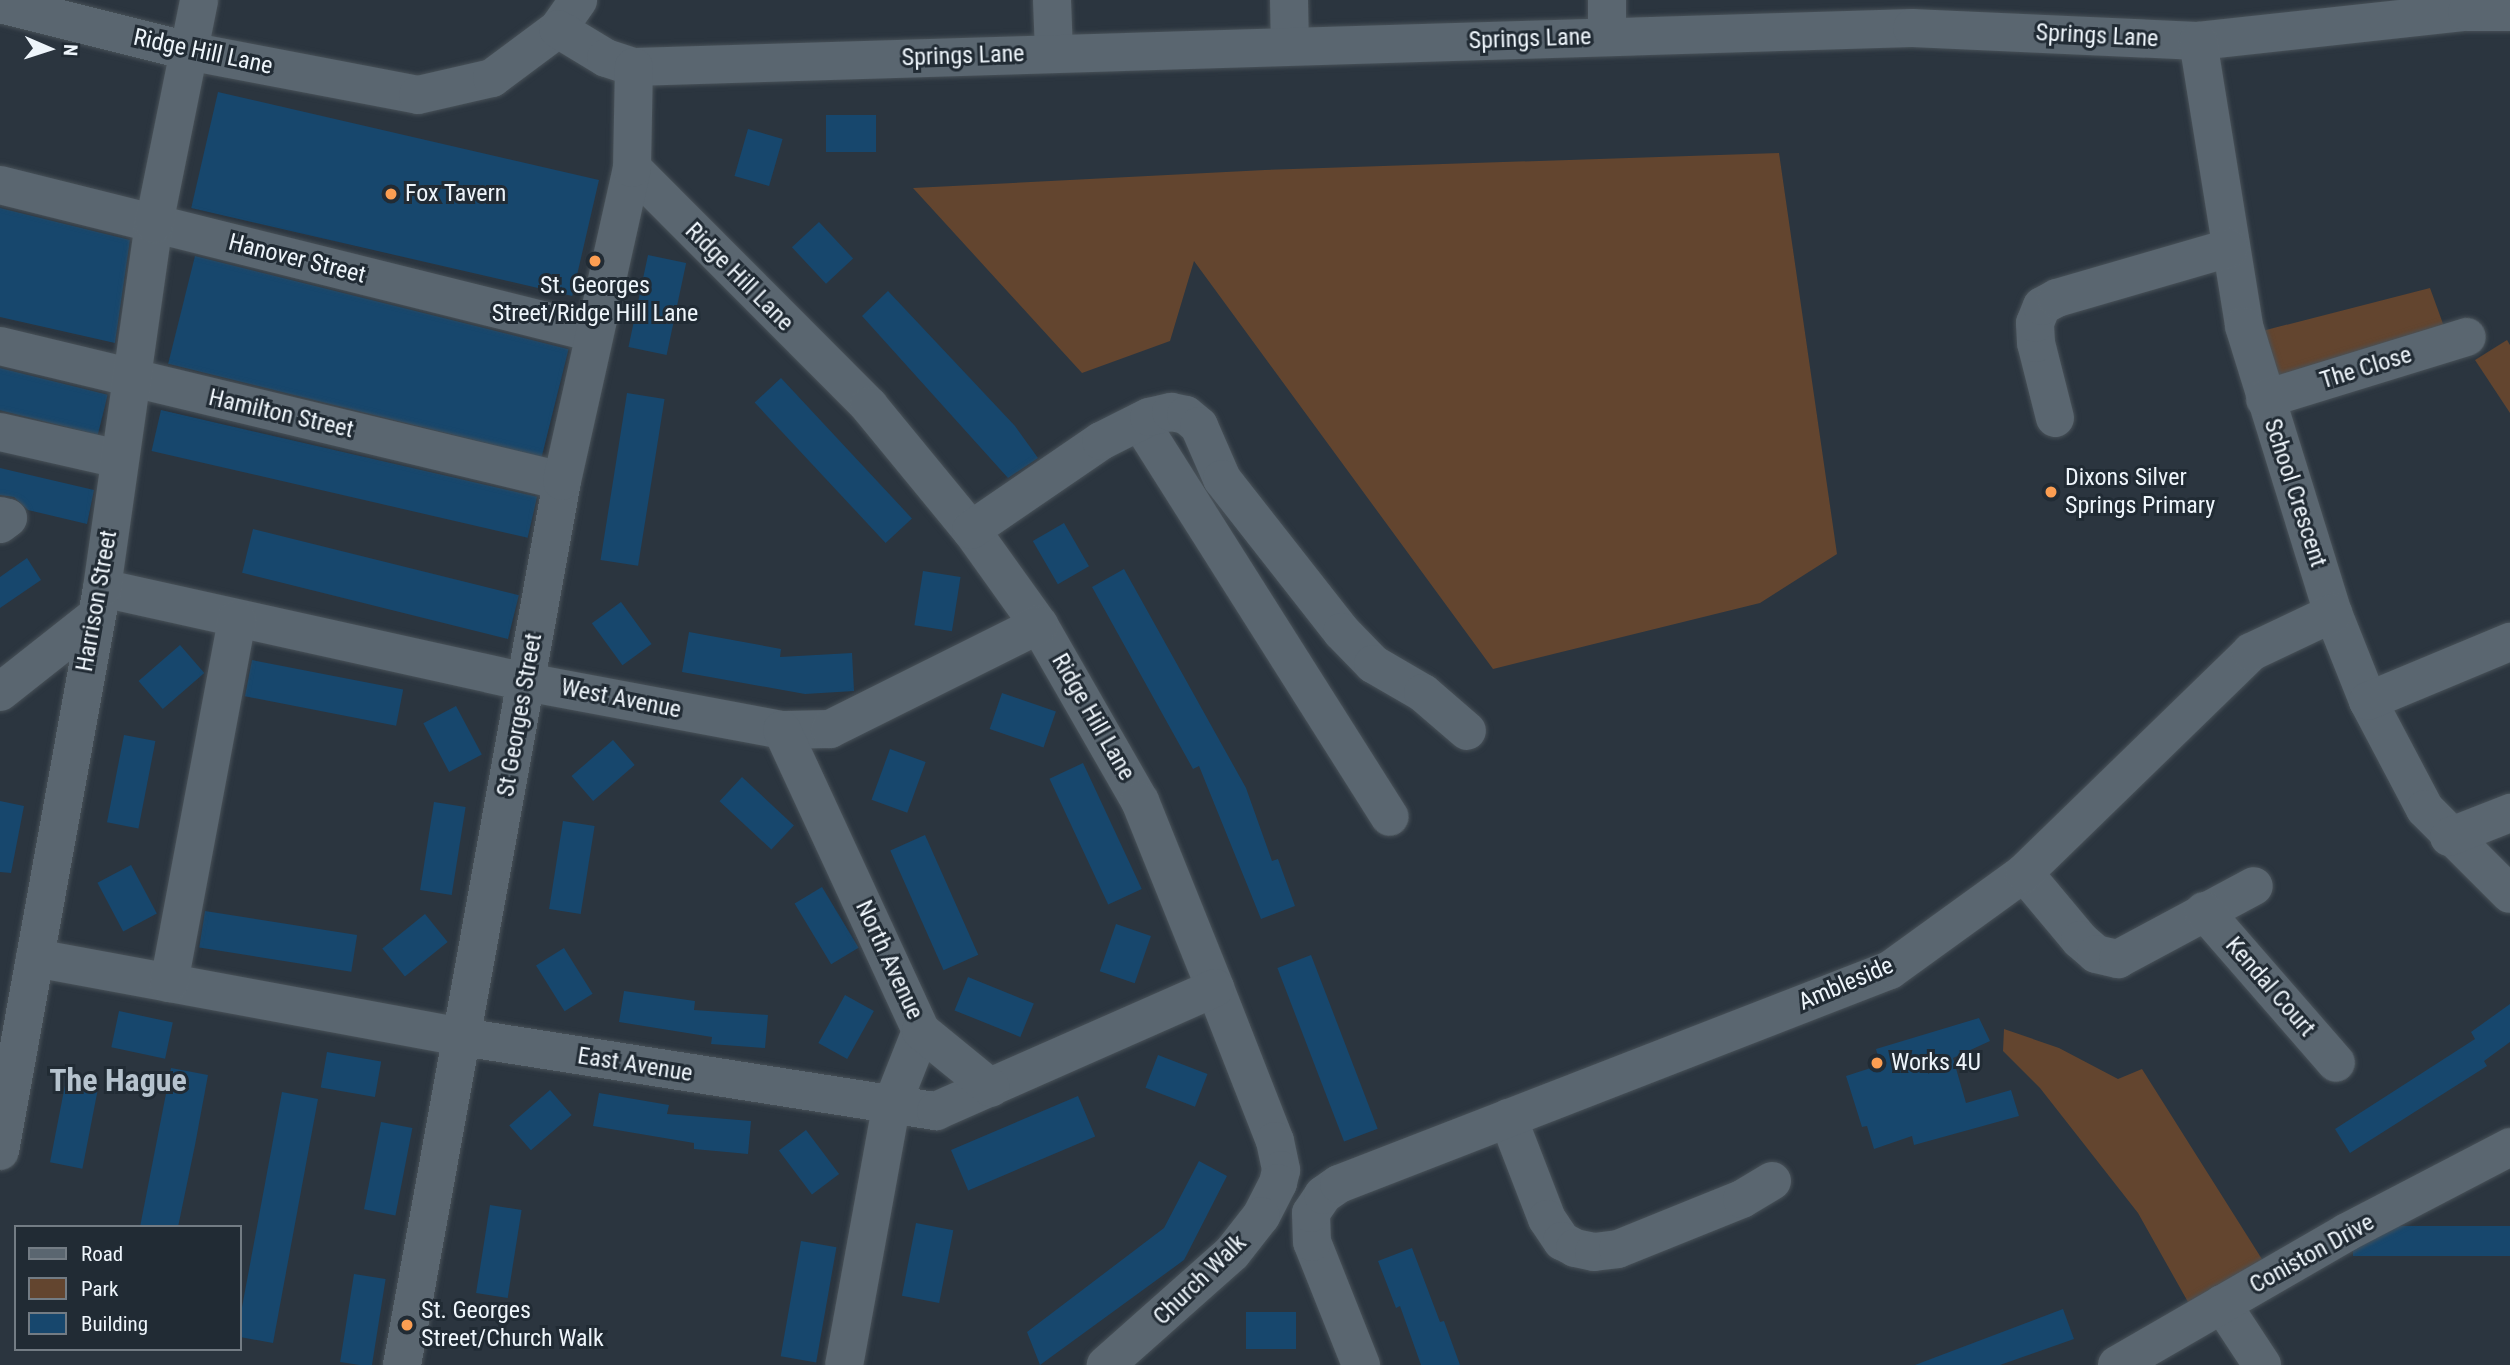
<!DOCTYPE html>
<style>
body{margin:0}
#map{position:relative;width:2510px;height:1365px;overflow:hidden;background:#2b353f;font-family:"Roboto Condensed",sans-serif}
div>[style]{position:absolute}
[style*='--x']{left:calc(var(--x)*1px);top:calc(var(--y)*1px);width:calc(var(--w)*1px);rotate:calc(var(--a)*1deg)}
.green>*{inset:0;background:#63452f}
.building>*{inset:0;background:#17476d;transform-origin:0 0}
.roads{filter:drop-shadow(0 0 2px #485158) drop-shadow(0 0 2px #485158)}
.minor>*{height:38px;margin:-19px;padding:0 19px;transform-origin:19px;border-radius:19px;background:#5a6670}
.dots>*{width:19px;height:19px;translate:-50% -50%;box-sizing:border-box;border:4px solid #212b34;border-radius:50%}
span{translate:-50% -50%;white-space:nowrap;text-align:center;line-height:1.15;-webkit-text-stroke:6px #212b34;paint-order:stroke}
.street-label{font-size:24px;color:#eef5fb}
.poi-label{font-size:24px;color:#eef5fb}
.left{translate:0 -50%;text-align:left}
.district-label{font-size:32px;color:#b6c3ce;font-weight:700}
.legend{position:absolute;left:14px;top:1225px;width:228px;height:126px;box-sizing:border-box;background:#212b34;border:2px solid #737c84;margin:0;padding:9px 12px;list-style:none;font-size:21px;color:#eef5fb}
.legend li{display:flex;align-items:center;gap:14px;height:35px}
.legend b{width:35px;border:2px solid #737c84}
.north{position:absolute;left:14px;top:14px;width:70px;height:70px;-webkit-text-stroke:5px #212b34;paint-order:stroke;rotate:93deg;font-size:19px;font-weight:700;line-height:28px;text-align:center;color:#eef5fb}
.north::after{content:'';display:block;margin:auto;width:24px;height:32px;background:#eef5fb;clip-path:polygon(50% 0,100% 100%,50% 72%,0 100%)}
</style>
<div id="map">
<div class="green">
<div style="clip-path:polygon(1779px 153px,1837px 554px,1760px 603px,1493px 669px,1194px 261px,1170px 341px,1082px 373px,913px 188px,1265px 170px)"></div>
<div style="clip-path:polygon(2430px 288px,2450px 343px,2265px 399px,2244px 326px,2266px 330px)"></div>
<div style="clip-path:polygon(2507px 340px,2510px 345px,2510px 413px,2475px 360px)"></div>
<div style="clip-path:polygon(2004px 1029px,2059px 1048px,2118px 1079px,2142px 1069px,2272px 1275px,2197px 1318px,2138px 1213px,2040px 1088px,2003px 1051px)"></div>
</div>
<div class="building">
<div style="left:218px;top:92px;width:391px;height:119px;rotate:13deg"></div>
<div style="left:826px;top:115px;width:50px;height:37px"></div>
<div style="left:748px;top:129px;width:36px;height:49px;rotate:16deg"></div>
<div style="clip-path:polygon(0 208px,130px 240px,115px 343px,0 317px)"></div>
<div style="left:819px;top:222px;width:50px;height:37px;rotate:47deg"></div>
<div style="left:648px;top:255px;width:39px;height:94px;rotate:12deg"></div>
<div style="left:195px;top:256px;width:385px;height:111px;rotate:14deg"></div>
<div style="clip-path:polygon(888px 291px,1015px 426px,1038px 458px,1008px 478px,862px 316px)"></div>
<div style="left:0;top:368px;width:111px;height:41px;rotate:14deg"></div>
<div style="left:781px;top:378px;width:192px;height:36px;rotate:47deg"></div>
<div style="left:627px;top:393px;width:38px;height:169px;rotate:9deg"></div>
<div style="left:161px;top:410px;width:386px;height:42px;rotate:13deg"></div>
<div style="clip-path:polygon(0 468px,94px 490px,87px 524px,28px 510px,14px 497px,0 495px)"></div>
<div style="left:1064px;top:523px;width:50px;height:36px;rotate:60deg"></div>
<div style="left:253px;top:529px;width:274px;height:45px;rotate:14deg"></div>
<div style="clip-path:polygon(27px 558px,41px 580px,0 608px,0 577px)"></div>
<div style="clip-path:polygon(1124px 569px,1246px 788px,1272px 861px,1278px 859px,1295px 906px,1261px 919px,1199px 766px,1193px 769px,1092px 587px)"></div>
<div style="left:923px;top:571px;width:38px;height:55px;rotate:9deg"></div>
<div style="left:621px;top:602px;width:52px;height:36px;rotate:54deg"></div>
<div style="clip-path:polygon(689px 632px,781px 649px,780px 657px,852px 653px,854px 691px,805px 694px,682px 672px)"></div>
<div style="left:180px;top:645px;width:37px;height:55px;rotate:49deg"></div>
<div style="left:252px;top:660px;width:154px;height:37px;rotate:11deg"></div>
<div style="left:1002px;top:693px;width:57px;height:38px;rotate:19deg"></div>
<div style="left:456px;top:706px;width:55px;height:37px;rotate:62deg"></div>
<div style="left:124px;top:735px;width:32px;height:89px;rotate:11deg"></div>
<div style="left:613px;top:740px;width:33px;height:55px;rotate:49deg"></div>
<div style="left:890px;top:749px;width:38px;height:54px;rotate:20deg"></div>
<div style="left:1083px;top:763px;width:139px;height:37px;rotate:65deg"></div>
<div style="left:742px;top:777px;width:71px;height:33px;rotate:43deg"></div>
<div style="clip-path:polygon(0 801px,24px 806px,11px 873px,0 872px)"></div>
<div style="left:434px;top:802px;width:32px;height:89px;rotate:9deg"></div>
<div style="left:563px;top:821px;width:32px;height:89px;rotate:9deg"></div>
<div style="left:925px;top:835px;width:131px;height:38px;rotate:66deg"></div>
<div style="left:131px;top:865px;width:55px;height:38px;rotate:62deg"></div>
<div style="left:822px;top:887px;width:71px;height:32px;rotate:59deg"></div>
<div style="left:205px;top:911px;width:154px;height:37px;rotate:9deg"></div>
<div style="left:425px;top:914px;width:36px;height:55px;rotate:51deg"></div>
<div style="left:1116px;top:924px;width:37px;height:50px;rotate:19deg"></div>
<div style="left:564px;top:948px;width:54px;height:33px;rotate:58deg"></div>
<div style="left:1311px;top:955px;width:186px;height:36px;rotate:69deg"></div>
<div style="left:968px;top:977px;width:71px;height:36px;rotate:22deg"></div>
<div style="clip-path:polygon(624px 991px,695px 1001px,694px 1010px,768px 1015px,765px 1048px,711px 1044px,712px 1037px,619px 1022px)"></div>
<div style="left:845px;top:995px;width:33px;height:55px;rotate:29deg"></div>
<div style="clip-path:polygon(2510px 1004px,2510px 1042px,2484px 1061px,2487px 1066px,2350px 1153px,2335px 1129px,2475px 1039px,2471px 1032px)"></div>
<div style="left:119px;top:1011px;width:55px;height:37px;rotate:12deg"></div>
<div style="clip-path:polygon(1979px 1018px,1990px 1041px,1953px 1058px,1966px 1103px,2011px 1090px,2019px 1116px,1914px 1145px,1912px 1136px,1874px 1149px,1867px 1126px,1862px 1127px,1846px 1076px,1880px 1065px,1876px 1049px)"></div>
<div style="left:327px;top:1052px;width:55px;height:36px;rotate:10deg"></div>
<div style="left:1158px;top:1055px;width:53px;height:35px;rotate:21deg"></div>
<div style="clip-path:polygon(171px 1068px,208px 1075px,195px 1145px,178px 1227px,140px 1227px)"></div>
<div style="left:67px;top:1075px;width:33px;height:89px;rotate:11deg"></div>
<div style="left:550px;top:1090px;width:33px;height:54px;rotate:49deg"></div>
<div style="clip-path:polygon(282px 1092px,318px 1099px,273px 1343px,240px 1337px,240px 1318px)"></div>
<div style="clip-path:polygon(599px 1093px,669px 1105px,667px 1114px,751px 1121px,748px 1154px,694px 1149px,694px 1143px,593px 1126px)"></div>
<div style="left:1078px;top:1096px;width:44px;height:138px;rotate:67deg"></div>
<div style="left:381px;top:1122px;width:32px;height:89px;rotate:11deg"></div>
<div style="left:806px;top:1130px;width:55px;height:34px;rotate:53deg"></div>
<div style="clip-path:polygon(1199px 1161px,1227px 1176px,1184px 1260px,1040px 1365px,1027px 1332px,1164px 1228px)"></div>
<div style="left:490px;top:1205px;width:32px;height:89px;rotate:9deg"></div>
<div style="left:916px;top:1223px;width:38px;height:74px;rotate:11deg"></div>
<div style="left:2510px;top:1226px;width:30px;height:157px;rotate:90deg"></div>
<div style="left:801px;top:1241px;width:36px;height:117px;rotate:10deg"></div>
<div style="clip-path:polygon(1412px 1248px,1440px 1322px,1444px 1321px,1460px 1365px,1421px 1365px,1400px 1306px,1396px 1308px,1378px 1261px)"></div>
<div style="left:354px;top:1274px;width:32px;height:89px;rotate:9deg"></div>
<div style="clip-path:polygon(2063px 1309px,2074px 1339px,2000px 1365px,1915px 1365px)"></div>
<div style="left:1296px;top:1312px;width:37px;height:50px;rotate:90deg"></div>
</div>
<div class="roads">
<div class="minor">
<div style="--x:1052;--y:0;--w:53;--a:87.8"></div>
<div style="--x:1289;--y:0;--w:46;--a:88.8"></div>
<div style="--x:0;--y:4;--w:194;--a:14"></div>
<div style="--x:188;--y:51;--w:234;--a:10.8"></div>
<div style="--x:418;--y:95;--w:76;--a:-12.9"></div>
<div style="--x:492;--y:78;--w:82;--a:-36.6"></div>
<div style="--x:558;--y:29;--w:35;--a:-55"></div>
<div style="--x:558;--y:29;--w:56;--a:31.1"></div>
<div style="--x:606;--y:58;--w:29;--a:18"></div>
<div style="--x:634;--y:67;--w:1279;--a:-1.75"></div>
<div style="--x:1912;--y:28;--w:286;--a:2.6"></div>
<div style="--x:2198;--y:41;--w:271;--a:-6.2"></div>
<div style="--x:2467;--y:12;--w:43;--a:0"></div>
<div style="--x:1607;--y:37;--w:37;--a:-90"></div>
<div style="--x:2198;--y:41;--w:289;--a:80.8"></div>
<div style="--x:2244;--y:326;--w:300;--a:72.8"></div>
<div style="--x:2333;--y:613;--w:95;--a:68.3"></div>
<div style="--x:2368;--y:701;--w:122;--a:62.2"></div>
<div style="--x:2425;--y:809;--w:120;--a:45"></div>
<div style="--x:632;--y:168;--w:336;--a:45.1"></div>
<div style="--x:869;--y:406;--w:161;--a:50.6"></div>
<div style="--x:971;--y:530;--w:117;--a:54.4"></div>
<div style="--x:1039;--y:625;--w:203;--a:60.2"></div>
<div style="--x:1140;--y:801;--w:201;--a:68.1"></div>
<div style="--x:1215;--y:988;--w:164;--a:68.6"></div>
<div style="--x:1275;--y:1141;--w:30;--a:78"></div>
<div style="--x:1281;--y:1170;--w:13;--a:103"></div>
<div style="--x:1278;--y:1183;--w:37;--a:117"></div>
<div style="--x:1261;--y:1216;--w:47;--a:128.1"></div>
<div style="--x:1232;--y:1253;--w:169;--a:138.4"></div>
<div style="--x:0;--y:185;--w:612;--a:13.99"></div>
<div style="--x:0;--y:346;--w:578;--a:13.51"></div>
<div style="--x:2265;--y:399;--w:211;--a:-17.1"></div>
<div style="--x:2055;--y:418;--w:77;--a:-104.2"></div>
<div style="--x:2036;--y:343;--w:20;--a:-93"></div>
<div style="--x:2035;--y:323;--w:18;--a:-68"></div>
<div style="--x:2042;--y:306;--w:17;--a:-28"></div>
<div style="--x:2057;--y:298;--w:179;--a:-16.2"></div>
<div style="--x:1140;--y:422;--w:467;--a:57.7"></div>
<div style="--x:0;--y:432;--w:122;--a:12.8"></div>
<div style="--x:0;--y:516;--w:8;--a:14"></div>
<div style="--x:8;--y:518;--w:10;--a:143"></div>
<div style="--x:971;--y:530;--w:158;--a:-34.4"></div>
<div style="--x:1101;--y:441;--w:54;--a:-26.6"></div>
<div style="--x:1149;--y:417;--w:23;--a:-13"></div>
<div style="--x:1171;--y:412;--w:15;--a:11"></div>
<div style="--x:1186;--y:415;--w:17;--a:40"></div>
<div style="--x:1199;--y:426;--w:58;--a:66.5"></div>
<div style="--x:1222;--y:479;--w:194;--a:51.9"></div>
<div style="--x:1342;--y:632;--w:45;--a:45.9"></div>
<div style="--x:1373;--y:664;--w:58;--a:30.1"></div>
<div style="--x:1423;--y:693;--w:58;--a:40.8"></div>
<div style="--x:102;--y:588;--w:434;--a:12.5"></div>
<div style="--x:526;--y:682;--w:260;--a:10.6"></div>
<div style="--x:782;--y:730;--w:48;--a:-1.2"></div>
<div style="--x:830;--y:729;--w:233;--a:-26.5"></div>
<div style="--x:0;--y:692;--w:121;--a:-38.3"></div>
<div style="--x:2368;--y:701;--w:154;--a:-22.6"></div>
<div style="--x:782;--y:730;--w:332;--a:65.2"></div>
<div style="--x:921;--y:1031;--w:82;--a:111.5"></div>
<div style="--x:891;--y:1107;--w:262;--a:100.3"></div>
<div style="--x:2449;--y:837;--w:66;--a:-21.5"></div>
<div style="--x:2024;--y:873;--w:87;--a:50.1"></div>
<div style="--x:2080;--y:940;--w:21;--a:41"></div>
<div style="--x:2096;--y:954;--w:23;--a:13"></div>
<div style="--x:2118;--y:959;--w:154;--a:-28.2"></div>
<div style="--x:2204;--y:911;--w:201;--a:49"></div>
<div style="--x:35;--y:958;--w:434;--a:10.5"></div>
<div style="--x:462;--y:1037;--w:480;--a:8.9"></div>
<div style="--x:936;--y:1111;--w:305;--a:-23.8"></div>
<div style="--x:169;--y:983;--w:370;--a:-79.4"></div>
<div style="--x:921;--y:1031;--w:90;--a:39.2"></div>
<div style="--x:1508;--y:1118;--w:108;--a:68.9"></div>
<div style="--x:1547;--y:1219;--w:27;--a:56"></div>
<div style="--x:1562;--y:1241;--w:15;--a:28"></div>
<div style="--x:1575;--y:1248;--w:19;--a:12"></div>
<div style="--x:1594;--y:1252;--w:24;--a:-7"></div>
<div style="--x:1618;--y:1249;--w:134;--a:-22"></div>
<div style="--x:1742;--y:1199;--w:35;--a:-31"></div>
<div style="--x:0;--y:1151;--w:572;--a:-79.73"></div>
<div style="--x:102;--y:588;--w:368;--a:-81.9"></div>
<div style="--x:154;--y:224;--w:228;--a:-78.6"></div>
<div style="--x:2222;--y:1304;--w:73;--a:56.7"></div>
<div style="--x:402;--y:1365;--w:898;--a:-79.74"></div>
<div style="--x:562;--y:481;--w:321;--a:-77.4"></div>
<div style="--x:632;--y:168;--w:101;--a:-88.9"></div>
<div style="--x:1361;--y:1365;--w:132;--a:-111.7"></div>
<div style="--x:1312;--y:1242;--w:29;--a:-92"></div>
<div style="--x:1311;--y:1213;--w:22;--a:-56"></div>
<div style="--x:1323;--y:1195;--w:19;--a:-35"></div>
<div style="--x:1339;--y:1184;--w:591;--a:-21.23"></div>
<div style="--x:1890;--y:970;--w:165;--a:-35.9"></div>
<div style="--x:2024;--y:873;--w:317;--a:-44.2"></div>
<div style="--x:2251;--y:652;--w:91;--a:-25.4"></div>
<div style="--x:2117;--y:1365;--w:266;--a:-30"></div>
<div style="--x:2347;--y:1232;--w:184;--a:-27.5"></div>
</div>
</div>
<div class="dots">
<div style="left:391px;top:194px;background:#fc9e52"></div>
<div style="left:595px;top:261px;background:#fc9e52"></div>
<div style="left:2051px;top:492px;background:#fc9e52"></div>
<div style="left:1877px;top:1063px;background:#fc9e52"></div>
<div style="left:407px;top:1325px;background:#fc9e52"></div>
</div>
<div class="street-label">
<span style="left:2097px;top:36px;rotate:3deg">Springs Lane</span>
<span style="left:1530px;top:39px;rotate:-2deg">Springs Lane</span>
<span style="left:203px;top:52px;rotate:12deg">Ridge Hill Lane</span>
<span style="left:963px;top:56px;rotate:-2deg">Springs Lane</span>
<span style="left:297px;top:259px;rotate:14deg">Hanover Street</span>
<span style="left:739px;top:277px;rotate:45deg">Ridge Hill Lane</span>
<span style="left:2366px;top:368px;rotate:-17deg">The Close</span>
<span style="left:281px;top:414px;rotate:13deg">Hamilton Street</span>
<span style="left:2295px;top:493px;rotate:72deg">School Crescent</span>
<span style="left:97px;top:601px;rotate:-80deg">Harrison Street</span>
<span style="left:621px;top:699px;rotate:11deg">West Avenue</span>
<span style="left:520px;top:715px;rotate:-80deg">St Georges Street</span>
<span style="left:1093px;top:717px;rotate:60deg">Ridge Hill Lane</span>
<span style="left:889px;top:960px;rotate:65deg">North Avenue</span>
<span style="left:1846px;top:984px;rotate:-23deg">Ambleside</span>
<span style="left:2270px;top:987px;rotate:49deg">Kendal Court</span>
<span style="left:635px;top:1065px;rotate:9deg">East Avenue</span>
<span style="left:2312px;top:1254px;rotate:-29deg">Coniston Drive</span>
<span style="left:1200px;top:1280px;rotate:-44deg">Church Walk</span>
</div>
<div class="poi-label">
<span class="left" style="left:405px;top:194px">Fox Tavern</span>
<span style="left:595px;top:300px">St. Georges<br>Street/Ridge Hill Lane</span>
<span class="left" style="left:2065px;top:492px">Dixons Silver<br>Springs Primary</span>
<span class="left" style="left:1891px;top:1063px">Works 4U</span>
<span class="left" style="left:421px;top:1325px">St. Georges<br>Street/Church Walk</span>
</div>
<div class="district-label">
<span style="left:118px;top:1080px">The Hague</span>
</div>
<ul class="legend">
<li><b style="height:9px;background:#5a6670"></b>Road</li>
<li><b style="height:19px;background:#63452f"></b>Park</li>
<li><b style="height:19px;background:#17476d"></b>Building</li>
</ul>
<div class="north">N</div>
</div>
